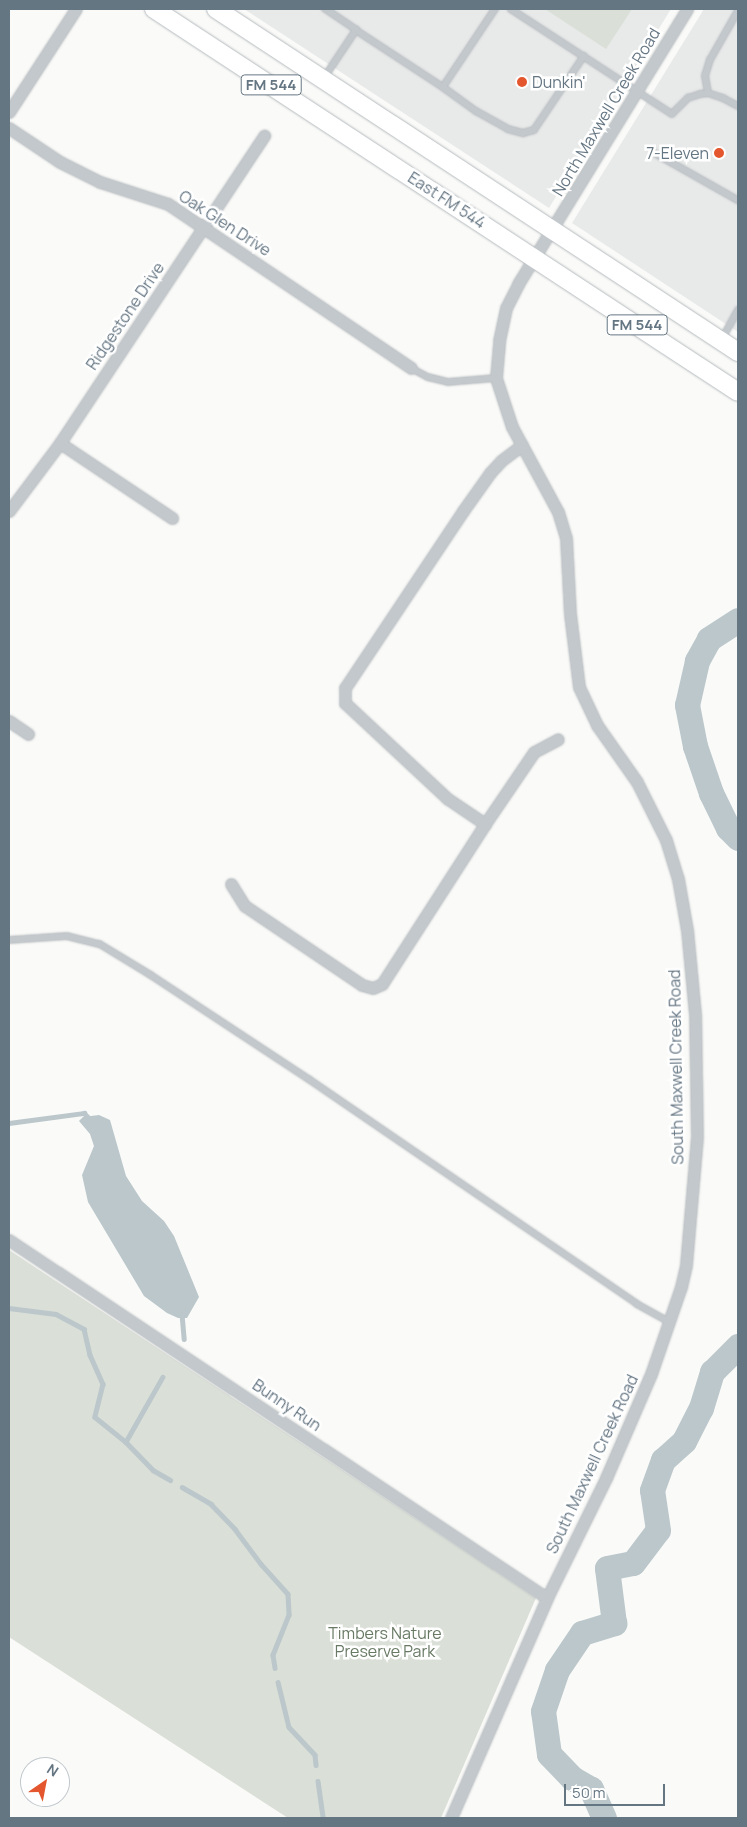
<!DOCTYPE html>
<style>
body{margin:0}
#map{position:relative;width:747px;height:1827px;overflow:hidden;background:#fafaf8;font-family:Manrope,sans-serif}
div>[style]{position:absolute}
[style*='--x']{left:calc(var(--x)*1px);top:calc(var(--y)*1px);width:calc(var(--w)*1px);rotate:calc(var(--a)*1deg)}
.built>*{inset:0;background:#e8e9e9}
.green>*{inset:0;background:#dadfd7}
.water>*{inset:0;background:#bbc7cb}
.stream>*{height:4.5px;margin:-2.25px;padding:0 2.25px;transform-origin:2.25px;border-radius:2.25px;background:#bbc7cb}
.river>*{height:25px;margin:-12.5px;padding:0 12.5px;transform-origin:12.5px;border-radius:12.5px;background:#bbc7cb}
.roads{filter:drop-shadow(0 0 1px #b5babe) drop-shadow(0 0 1px #b5babe)}
.service>*{height:5.5px;margin:-2.75px;padding:0 2.75px;transform-origin:2.75px;border-radius:2.75px;background:#c3c8cc}
.minor>*{height:11px;margin:-5.5px;padding:0 5.5px;transform-origin:5.5px;border-radius:5.5px;background:#c3c8cc}
.primary>*{height:18px;margin:-9px;padding:0 9px;transform-origin:9px;border-radius:9px;background:#fff}
.dots>*{width:14px;height:14px;translate:-50% -50%;box-sizing:border-box;border:2px solid #fff;border-radius:50%}
span{translate:-50% -50%;white-space:nowrap;text-align:center;line-height:1.15;-webkit-text-stroke:5px #fff;paint-order:stroke}
.shield-label span{padding:1px 4px;background:#fff;border:1px solid;border-radius:4px;-webkit-text-stroke-width:0}
.shield-label{font-size:15px;color:#657683;font-weight:700}
.poi-label{font-size:16px;color:#657683}
.left{translate:0 -50%;text-align:left}
.right{translate:-100% -50%;text-align:right}
.street-label{font-size:16px;color:#657683}
.park-label{font-size:16px;color:#687a64}
.frame{position:absolute;inset:0;border:10px solid #657683;pointer-events:none}
.north{position:absolute;left:20px;top:1757px;width:50px;height:50px;box-sizing:border-box;background:#fff;border:1px solid #c1c8cd;border-radius:50%;rotate:33deg;font-size:14px;font-weight:700;line-height:20px;text-align:center;color:#657683}
.north::after{content:'';display:block;margin:auto;width:18px;height:22px;background:#e4572e;clip-path:polygon(50% 0,100% 100%,50% 72%,0 100%)}
.scale{position:absolute;left:564px;top:1784px;width:101px;height:22px;box-sizing:border-box;border:2px solid #657683;border-top:0;padding-left:6px;font-size:15px;line-height:18px;white-space:nowrap;color:#657683;-webkit-text-stroke:4px #fff;paint-order:stroke}
</style>
<div id="map">
<div class="built">
<div style="clip-path:polygon(244px 9px,671px 9px,549px 208px)"></div>
<div style="clip-path:polygon(704px 9px,738px 9px,738px 332px,572px 223px)"></div>
</div>
<div class="green">
<div style="clip-path:polygon(545px 9px,632px 9px,606px 49px)"></div>
<div style="clip-path:polygon(9px 1250px,536px 1598px,441px 1818px,288px 1818px,9px 1637px)"></div>
</div>
<div class="water">
<div style="clip-path:polygon(99px 1115px,110px 1120px,126px 1176px,142px 1201px,164px 1221px,174px 1236px,199px 1297px,187px 1318px,178px 1318px,167px 1313px,144px 1296px,88px 1202px,82px 1175px,94px 1146px,90px 1134px,79px 1121px,83px 1117px)"></div>
</div>
<div class="stream">
<div style="--x:9;--y:1123;--w:76;--a:-7.6"></div>
<div style="--x:84;--y:1113;--w:10;--a:45"></div>
<div style="--x:9;--y:1308;--w:47;--a:7.3"></div>
<div style="--x:56;--y:1314;--w:32;--a:28"></div>
<div style="--x:84;--y:1329;--w:27;--a:77"></div>
<div style="--x:90;--y:1355;--w:32;--a:66"></div>
<div style="--x:103;--y:1384;--w:34;--a:104"></div>
<div style="--x:95;--y:1417;--w:40;--a:39"></div>
<div style="--x:182;--y:1314;--w:25;--a:85"></div>
<div style="--x:163;--y:1377;--w:75;--a:119.6"></div>
<div style="--x:126;--y:1442;--w:39;--a:46"></div>
<div style="--x:153;--y:1470;--w:20;--a:30"></div>
<div style="--x:182;--y:1487;--w:34;--a:30"></div>
<div style="--x:211;--y:1504;--w:35;--a:46"></div>
<div style="--x:235;--y:1529;--w:44;--a:53.4"></div>
<div style="--x:261;--y:1564;--w:40;--a:48"></div>
<div style="--x:288;--y:1594;--w:21;--a:87"></div>
<div style="--x:289;--y:1615;--w:43;--a:111.8"></div>
<div style="--x:273;--y:1655;--w:13;--a:81"></div>
<div style="--x:278;--y:1682;--w:46;--a:76.3"></div>
<div style="--x:289;--y:1727;--w:38;--a:47"></div>
<div style="--x:315;--y:1755;--w:10;--a:84"></div>
<div style="--x:318;--y:1781;--w:37;--a:82"></div>
</div>
<div class="river">
<div style="--x:738;--y:620;--w:35;--a:147"></div>
<div style="--x:709;--y:639;--w:25;--a:119"></div>
<div style="--x:697;--y:661;--w:45;--a:102.8"></div>
<div style="--x:687;--y:705;--w:42;--a:79"></div>
<div style="--x:695;--y:746;--w:50;--a:71.2"></div>
<div style="--x:711;--y:793;--w:39;--a:64"></div>
<div style="--x:728;--y:828;--w:14;--a:45"></div>
<div style="--x:604;--y:1818;--w:32;--a:-114"></div>
<div style="--x:591;--y:1789;--w:22;--a:-150"></div>
<div style="--x:572;--y:1778;--w:33;--a:-134"></div>
<div style="--x:549;--y:1754;--w:43;--a:-97.9"></div>
<div style="--x:543;--y:1711;--w:43;--a:-71.1"></div>
<div style="--x:557;--y:1670;--w:45;--a:-56"></div>
<div style="--x:582;--y:1633;--w:34;--a:-17"></div>
<div style="--x:614;--y:1623;--w:55;--a:-97.3"></div>
<div style="--x:607;--y:1568;--w:26;--a:-11"></div>
<div style="--x:633;--y:1563;--w:41;--a:-52.9"></div>
<div style="--x:658;--y:1530;--w:40;--a:-98.5"></div>
<div style="--x:652;--y:1490;--w:32;--a:-70"></div>
<div style="--x:663;--y:1460;--w:28;--a:-42"></div>
<div style="--x:684;--y:1441;--w:37;--a:-63"></div>
<div style="--x:701;--y:1408;--w:38;--a:-73"></div>
<div style="--x:712;--y:1372;--w:37;--a:-45"></div>
</div>
<div class="roads">
<div class="service">
<div style="--x:511;--y:9;--w:192;--a:33.1"></div>
<div style="--x:672;--y:114;--w:23;--a:-45"></div>
<div style="--x:688;--y:98;--w:13;--a:-18"></div>
<div style="--x:700;--y:94;--w:8;--a:-7"></div>
<div style="--x:708;--y:93;--w:16;--a:18"></div>
<div style="--x:723;--y:98;--w:17;--a:28"></div>
<div style="--x:356;--y:30;--w:104;--a:33.2"></div>
<div style="--x:443;--y:87;--w:94;--a:-56.3"></div>
<div style="--x:324;--y:78;--w:58;--a:-56.3"></div>
<div style="--x:356;--y:30;--w:37;--a:-146"></div>
<div style="--x:443;--y:87;--w:41;--a:36"></div>
<div style="--x:476;--y:111;--w:37;--a:29"></div>
<div style="--x:508;--y:129;--w:16;--a:15"></div>
<div style="--x:523;--y:133;--w:11;--a:-15"></div>
<div style="--x:534;--y:130;--w:89;--a:-56"></div>
<div style="--x:708;--y:93;--w:17;--a:-100"></div>
<div style="--x:705;--y:76;--w:17;--a:-73"></div>
<div style="--x:710;--y:60;--w:56;--a:-60.3"></div>
<div style="--x:653;--y:152;--w:98;--a:29.5"></div>
<div style="--x:722;--y:339;--w:33;--a:-61"></div>
<div style="--x:411;--y:368;--w:19;--a:28"></div>
<div style="--x:428;--y:377;--w:21;--a:14"></div>
<div style="--x:448;--y:382;--w:48;--a:-4.8"></div>
<div style="--x:9;--y:940;--w:58;--a:-3.9"></div>
<div style="--x:67;--y:936;--w:34;--a:14"></div>
<div style="--x:100;--y:944;--w:60;--a:31.3"></div>
<div style="--x:151;--y:975;--w:189;--a:33.4"></div>
<div style="--x:309;--y:1079;--w:398;--a:34.4"></div>
<div style="--x:637;--y:1304;--w:38;--a:29"></div>
</div>
<div class="minor">
<div style="--x:9;--y:112;--w:123;--a:-57"></div>
<div style="--x:9;--y:128;--w:61;--a:33.7"></div>
<div style="--x:60;--y:162;--w:45;--a:26.6"></div>
<div style="--x:100;--y:182;--w:71;--a:17.9"></div>
<div style="--x:168;--y:204;--w:293;--a:34"></div>
<div style="--x:60;--y:443;--w:135;--a:33.8"></div>
<div style="--x:522;--y:445;--w:26;--a:143"></div>
<div style="--x:501;--y:461;--w:16;--a:133"></div>
<div style="--x:490;--y:473;--w:47;--a:125.4"></div>
<div style="--x:463;--y:511;--w:213;--a:123.7"></div>
<div style="--x:345;--y:688;--w:15;--a:90"></div>
<div style="--x:345;--y:703;--w:141;--a:43"></div>
<div style="--x:448;--y:799;--w:45;--a:34"></div>
<div style="--x:485;--y:824;--w:87;--a:-55.8"></div>
<div style="--x:534;--y:752;--w:27;--a:-28"></div>
<div style="--x:9;--y:511;--w:85;--a:-53.1"></div>
<div style="--x:60;--y:443;--w:369;--a:-56.4"></div>
<div style="--x:9;--y:721;--w:23;--a:34"></div>
<div style="--x:231;--y:884;--w:26;--a:58"></div>
<div style="--x:245;--y:906;--w:141;--a:34"></div>
<div style="--x:362;--y:985;--w:11;--a:15"></div>
<div style="--x:373;--y:988;--w:10;--a:-24"></div>
<div style="--x:382;--y:984;--w:190;--a:-57.2"></div>
<div style="--x:9;--y:1240;--w:646;--a:33.64"></div>
<div style="--x:451;--y:1818;--w:240;--a:-66.4"></div>
<div style="--x:547;--y:1598;--w:134;--a:-63.8"></div>
<div style="--x:606;--y:1478;--w:113;--a:-66.6"></div>
<div style="--x:651;--y:1374;--w:92;--a:-71"></div>
<div style="--x:681;--y:1287;--w:23;--a:-77"></div>
<div style="--x:686;--y:1265;--w:129;--a:-85.1"></div>
<div style="--x:697;--y:1136;--w:122;--a:-90.9"></div>
<div style="--x:695;--y:1014;--w:84;--a:-95.4"></div>
<div style="--x:687;--y:930;--w:52;--a:-100"></div>
<div style="--x:678;--y:879;--w:41;--a:-107.1"></div>
<div style="--x:666;--y:840;--w:65;--a:-116.6"></div>
<div style="--x:637;--y:782;--w:70;--a:-125.1"></div>
<div style="--x:597;--y:725;--w:42;--a:-115.3"></div>
<div style="--x:579;--y:687;--w:74;--a:-97"></div>
<div style="--x:570;--y:614;--w:76;--a:-93"></div>
<div style="--x:566;--y:538;--w:27;--a:-107"></div>
<div style="--x:558;--y:512;--w:97;--a:-118.4"></div>
<div style="--x:512;--y:427;--w:52;--a:-108.1"></div>
<div style="--x:496;--y:378;--w:37;--a:-85"></div>
<div style="--x:499;--y:341;--w:34;--a:-78"></div>
<div style="--x:506;--y:308;--w:27;--a:-63"></div>
<div style="--x:518;--y:284;--w:323;--a:-58.4"></div>
</div>
<div class="primary">
<div style="--x:154;--y:9;--w:698;--a:33.26"></div>
<div style="--x:216;--y:9;--w:625;--a:33.31"></div>
</div>
</div>
<div class="dots">
<div style="left:522px;top:82px;background:#e4572e"></div>
<div style="left:719px;top:153px;background:#e4572e"></div>
</div>
<div class="shield-label">
<span style="left:271px;top:85px">FM 544</span>
<span style="left:637px;top:325px">FM 544</span>
</div>
<div class="poi-label">
<span class="left" style="left:532px;top:82px">Dunkin'</span>
<span class="right" style="left:709px;top:153px">7-Eleven</span>
</div>
<div class="street-label">
<span style="left:606px;top:112px;rotate:-59deg">North Maxwell Creek Road</span>
<span style="left:447px;top:200px;rotate:33deg">East FM 544</span>
<span style="left:225px;top:223px;rotate:33deg">Oak Glen Drive</span>
<span style="left:125px;top:316px;rotate:-56deg">Ridgestone Drive</span>
<span style="left:676px;top:1067px;rotate:-91deg">South Maxwell Creek Road</span>
<span style="left:287px;top:1405px;rotate:34deg">Bunny Run</span>
<span style="left:592px;top:1464px;rotate:-65deg">South Maxwell Creek Road</span>
</div>
<div class="park-label">
<span style="left:385px;top:1642px">Timbers Nature<br>Preserve Park</span>
</div>
<div class="frame"></div>
<div class="north">N</div>
<div class="scale">50 m</div>
</div>
